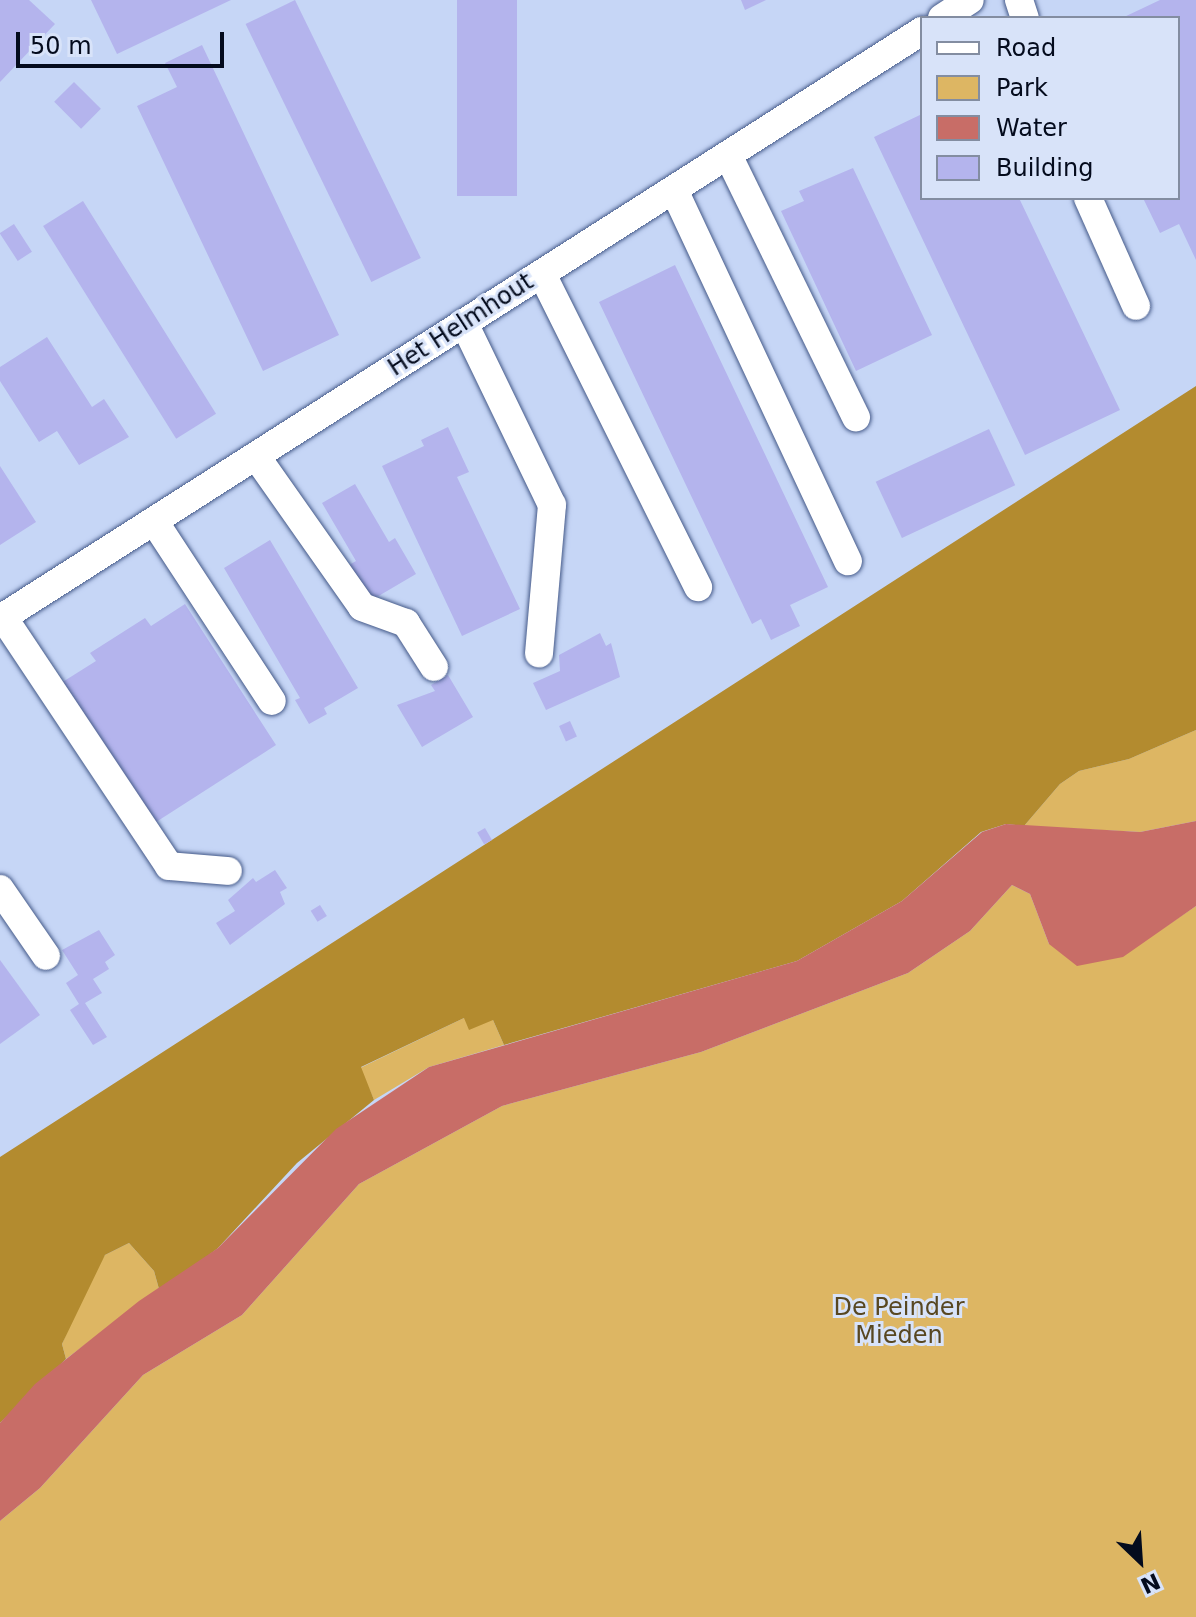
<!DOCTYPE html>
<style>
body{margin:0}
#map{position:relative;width:1196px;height:1617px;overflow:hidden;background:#c6d6f6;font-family:"DejaVu Sans",sans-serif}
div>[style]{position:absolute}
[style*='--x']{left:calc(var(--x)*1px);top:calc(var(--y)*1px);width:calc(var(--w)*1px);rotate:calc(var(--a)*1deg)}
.green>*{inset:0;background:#ddb663}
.forest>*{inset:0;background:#b38b2f}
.water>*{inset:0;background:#c86d67}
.building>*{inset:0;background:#b4b4ed;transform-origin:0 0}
.roads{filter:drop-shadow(0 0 2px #455a89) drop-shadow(0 0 2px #455a89)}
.minor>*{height:28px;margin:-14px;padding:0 14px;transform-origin:14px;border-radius:14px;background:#fff}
span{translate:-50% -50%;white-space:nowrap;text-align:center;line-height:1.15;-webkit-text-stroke:6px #d8e3f9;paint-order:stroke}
.street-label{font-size:24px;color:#040b1d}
.park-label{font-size:24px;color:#584721}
.legend{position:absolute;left:920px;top:16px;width:260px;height:184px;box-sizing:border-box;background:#d8e3f9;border:2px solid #838da1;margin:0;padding:10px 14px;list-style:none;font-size:24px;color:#040b1d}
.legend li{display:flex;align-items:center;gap:16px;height:40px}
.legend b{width:40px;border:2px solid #838da1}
.north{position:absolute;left:1100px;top:1521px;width:80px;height:80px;-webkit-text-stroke:6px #d8e3f9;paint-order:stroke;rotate:155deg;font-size:22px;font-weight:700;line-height:32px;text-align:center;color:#040b1d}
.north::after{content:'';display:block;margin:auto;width:28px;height:36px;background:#040b1d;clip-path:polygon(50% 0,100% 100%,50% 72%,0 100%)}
.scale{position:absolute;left:16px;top:32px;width:208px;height:36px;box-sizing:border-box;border:4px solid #040b1d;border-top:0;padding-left:10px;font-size:24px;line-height:28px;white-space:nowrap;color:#040b1d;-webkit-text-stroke:6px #d8e3f9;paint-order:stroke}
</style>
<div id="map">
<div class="green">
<div style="clip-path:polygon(1196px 730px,1196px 821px,1140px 832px,1024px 826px,1060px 784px,1079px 771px,1129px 759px)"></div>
<div style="clip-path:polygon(1012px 885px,1030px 894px,1049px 944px,1156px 933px,1196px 906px,1196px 1617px,0 1617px,0 1521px,40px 1488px,143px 1375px,242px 1315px,359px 1184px,502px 1106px,701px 1052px,908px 973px,970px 931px)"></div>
<div style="clip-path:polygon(464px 1018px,493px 1020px,504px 1045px,429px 1067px,374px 1100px,360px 1068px)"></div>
<div style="clip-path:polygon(129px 1243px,154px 1271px,159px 1289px,66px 1359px,62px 1344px,90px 1277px,105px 1255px)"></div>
</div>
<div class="forest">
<div style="clip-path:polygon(1196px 386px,1196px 730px,1129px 759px,1079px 771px,1060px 784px,1024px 826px,1006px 824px,981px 832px,902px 901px,797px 961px,504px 1045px,493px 1020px,469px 1030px,464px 1018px,361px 1067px,374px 1100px,297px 1163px,218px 1248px,187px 1272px,159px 1289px,154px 1271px,129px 1243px,105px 1255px,62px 1344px,66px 1359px,0 1423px,0 1157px)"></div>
</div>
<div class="water">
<div style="clip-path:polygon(1196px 821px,1196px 906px,1123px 957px,1077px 966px,1049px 944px,1030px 894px,1012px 885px,970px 931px,908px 973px,701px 1052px,502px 1106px,359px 1184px,242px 1315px,143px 1375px,40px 1488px,0 1521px,0 1423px,35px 1384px,139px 1301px,218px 1248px,336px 1129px,429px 1067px,797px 961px,902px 901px,982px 832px,1006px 824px,1140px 832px)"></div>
</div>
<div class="building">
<div style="clip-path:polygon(0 0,29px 0,55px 24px,0 82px)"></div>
<div style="clip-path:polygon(91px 0,231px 0,117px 54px)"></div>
<div style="left:295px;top:0;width:287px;height:55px;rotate:64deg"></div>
<div style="left:457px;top:0;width:60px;height:196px"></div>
<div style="clip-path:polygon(741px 0,766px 0,745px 10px)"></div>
<div style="clip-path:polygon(1160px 0,1196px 0,1196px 260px,1179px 224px,1160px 233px,1143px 198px,1178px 198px,1178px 18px,1122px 18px)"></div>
<div style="clip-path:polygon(202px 45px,339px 335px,263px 371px,137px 106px,177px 87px,165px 63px)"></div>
<div style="left:74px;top:82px;width:38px;height:28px;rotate:45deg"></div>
<div style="clip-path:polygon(922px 114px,922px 198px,1019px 198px,1120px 410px,1025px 455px,874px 137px)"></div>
<div style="clip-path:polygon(853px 168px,932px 335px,856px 371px,781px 211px,804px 201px,799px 191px)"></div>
<div style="left:83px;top:201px;width:251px;height:47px;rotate:58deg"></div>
<div style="left:14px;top:224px;width:33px;height:17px;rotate:57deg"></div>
<div style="clip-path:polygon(675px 265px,828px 587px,790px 605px,800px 626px,771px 640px,761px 619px,752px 624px,599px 302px)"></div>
<div style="clip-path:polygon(47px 337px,92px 407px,104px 399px,129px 437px,79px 465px,57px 431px,39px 442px,0 381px,0 367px)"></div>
<div style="clip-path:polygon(448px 427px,469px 472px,457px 477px,520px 609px,462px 636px,382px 466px,424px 446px,421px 440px)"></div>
<div style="left:989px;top:429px;width:62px;height:125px;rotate:65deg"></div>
<div style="clip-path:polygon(0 466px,36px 522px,0 545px)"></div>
<div style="clip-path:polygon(355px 484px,389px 542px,395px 538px,416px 574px,370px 601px,349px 565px,356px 561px,322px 503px)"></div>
<div style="clip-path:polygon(270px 540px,358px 688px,324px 708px,327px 714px,309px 724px,295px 700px,300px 698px,224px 568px)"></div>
<div style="clip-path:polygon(185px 604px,276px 745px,153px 824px,61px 683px,96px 661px,90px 653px,145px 618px,151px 626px)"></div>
<div style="clip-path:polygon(600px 633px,606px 646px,611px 643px,620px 677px,546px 710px,533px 683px,560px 671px,559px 655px)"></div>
<div style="clip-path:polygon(448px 675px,473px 717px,422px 747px,397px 705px,435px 691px,431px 685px)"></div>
<div style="left:570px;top:721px;width:17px;height:12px;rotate:66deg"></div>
<div style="left:485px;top:828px;width:14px;height:9px;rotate:60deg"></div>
<div style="clip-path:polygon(275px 870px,287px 888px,280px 892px,285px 904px,230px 945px,216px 923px,235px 911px,228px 900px,253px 878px,256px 882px)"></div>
<div style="left:320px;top:905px;width:13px;height:11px;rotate:58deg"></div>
<div style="clip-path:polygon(99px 930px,115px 955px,105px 962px,109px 969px,93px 979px,102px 993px,85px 1003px,107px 1037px,93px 1045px,70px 1010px,79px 1004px,66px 983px,78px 975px,62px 950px)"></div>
<div style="clip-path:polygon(0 960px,40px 1015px,0 1044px)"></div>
</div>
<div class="roads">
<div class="minor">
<div style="--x:1019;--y:0;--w:19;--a:72"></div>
<div style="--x:942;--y:18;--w:33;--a:-33"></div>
<div style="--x:728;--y:155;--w:292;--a:64"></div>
<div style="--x:674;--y:190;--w:410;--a:64.9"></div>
<div style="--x:1088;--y:198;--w:118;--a:66"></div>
<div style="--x:542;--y:274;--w:350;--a:63.5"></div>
<div style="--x:464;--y:323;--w:202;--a:64.2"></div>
<div style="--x:552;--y:505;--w:149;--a:95"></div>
<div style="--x:256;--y:456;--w:184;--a:54.9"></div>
<div style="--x:362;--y:607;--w:47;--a:20"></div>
<div style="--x:406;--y:623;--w:52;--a:57.5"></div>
<div style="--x:154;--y:521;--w:215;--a:56.8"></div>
<div style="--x:3;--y:617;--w:299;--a:56.3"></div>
<div style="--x:169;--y:866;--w:59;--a:4.8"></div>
<div style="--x:0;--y:619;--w:1094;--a:-32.53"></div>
<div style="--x:0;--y:889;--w:81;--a:55.5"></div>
</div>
</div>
<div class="street-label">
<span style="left:461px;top:325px;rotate:-33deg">Het Helmhout</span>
</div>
<div class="park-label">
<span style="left:899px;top:1322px">De Peinder<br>Mieden</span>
</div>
<ul class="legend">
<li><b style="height:10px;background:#fff"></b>Road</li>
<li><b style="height:22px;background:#ddb663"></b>Park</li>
<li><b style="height:22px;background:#c86d67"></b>Water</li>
<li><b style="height:22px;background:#b4b4ed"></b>Building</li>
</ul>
<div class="north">N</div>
<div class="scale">50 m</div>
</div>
